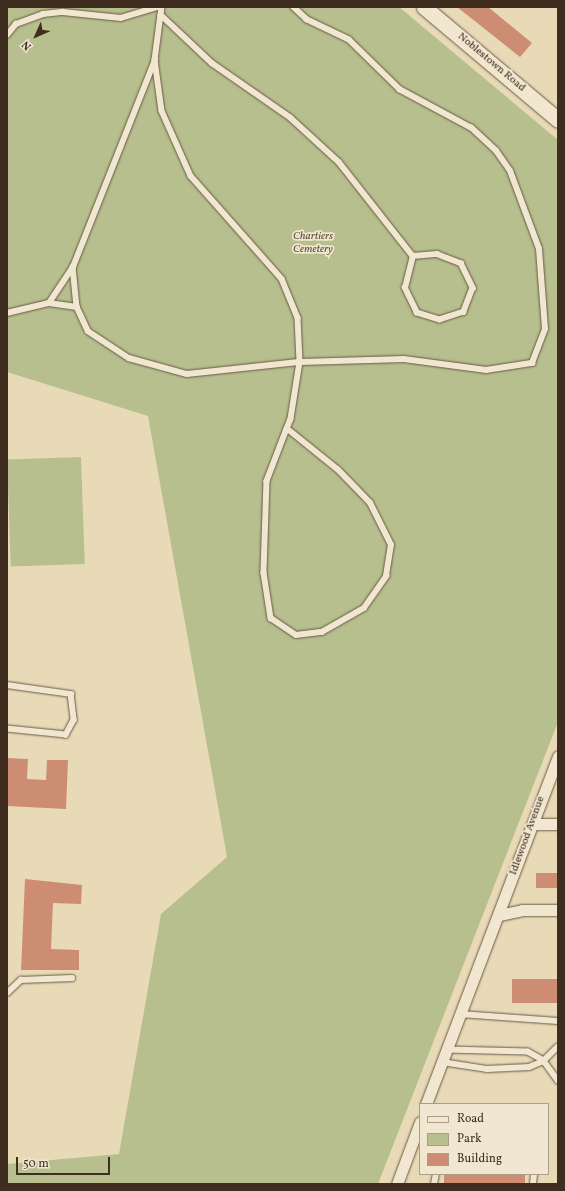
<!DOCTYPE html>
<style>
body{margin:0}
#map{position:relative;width:565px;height:1191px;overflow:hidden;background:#e9dab7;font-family:Vollkorn,serif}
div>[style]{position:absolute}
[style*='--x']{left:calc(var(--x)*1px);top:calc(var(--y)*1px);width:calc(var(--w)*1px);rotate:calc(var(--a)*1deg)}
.green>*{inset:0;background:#b7bf8e;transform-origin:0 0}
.building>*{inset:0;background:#cd8d72;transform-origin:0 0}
.roads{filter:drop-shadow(0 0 1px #6a5946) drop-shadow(0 0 1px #6a5946)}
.service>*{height:5.5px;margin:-2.75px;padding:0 2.75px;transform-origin:2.75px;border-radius:2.75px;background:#f1e7d0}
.minor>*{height:11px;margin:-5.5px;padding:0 5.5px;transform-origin:5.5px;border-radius:5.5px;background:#f1e7d0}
.secondary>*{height:15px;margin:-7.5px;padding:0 7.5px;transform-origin:7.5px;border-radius:7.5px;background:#f1e7d0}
span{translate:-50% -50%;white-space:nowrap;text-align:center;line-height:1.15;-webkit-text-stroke:3.5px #f1e7d0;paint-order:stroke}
.street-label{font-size:11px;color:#3f2e20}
.park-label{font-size:11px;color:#574b36;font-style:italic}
.frame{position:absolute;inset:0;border:8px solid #3f2e20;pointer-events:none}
.legend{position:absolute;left:419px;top:1103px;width:130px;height:72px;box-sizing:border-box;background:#f1e7d0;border:1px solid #aa9d8a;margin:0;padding:5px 7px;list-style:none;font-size:12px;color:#3f2e20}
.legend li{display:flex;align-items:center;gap:8px;height:20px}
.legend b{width:20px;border:1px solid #aa9d8a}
.north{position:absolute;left:16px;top:16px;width:40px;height:40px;-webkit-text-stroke:3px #f1e7d0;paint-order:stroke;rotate:225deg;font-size:11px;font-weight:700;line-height:16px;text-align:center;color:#3f2e20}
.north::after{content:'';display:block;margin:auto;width:14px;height:18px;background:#3f2e20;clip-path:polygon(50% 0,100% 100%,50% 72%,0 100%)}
.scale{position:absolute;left:16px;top:1157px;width:94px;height:18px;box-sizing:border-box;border:2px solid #3f2e20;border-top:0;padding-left:5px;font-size:12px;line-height:14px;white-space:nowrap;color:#3f2e20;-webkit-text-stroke:3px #f1e7d0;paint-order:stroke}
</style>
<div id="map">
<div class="green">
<div style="clip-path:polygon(7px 7px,399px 7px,558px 140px,558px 722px,378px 1184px,7px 1184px,7px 1164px,119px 1154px,161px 914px,227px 857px,148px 416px,7px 372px)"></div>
<div style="left:81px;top:457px;width:107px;height:74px;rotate:88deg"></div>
</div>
<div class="building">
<div style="clip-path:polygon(457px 7px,488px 7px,532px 43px,520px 57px)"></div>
<div style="clip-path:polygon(7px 758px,28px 759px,27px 779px,46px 780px,47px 760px,68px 760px,66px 809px,7px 806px)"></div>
<div style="left:536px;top:873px;width:22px;height:15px"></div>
<div style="clip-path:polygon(25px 879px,82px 885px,81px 904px,53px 903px,51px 949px,79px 950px,79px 970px,21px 970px)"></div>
<div style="left:512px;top:979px;width:46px;height:24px"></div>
<div style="left:444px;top:1174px;width:81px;height:10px"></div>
</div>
<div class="roads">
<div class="service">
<div style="--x:162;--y:7;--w:53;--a:97.5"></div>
<div style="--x:155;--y:60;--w:51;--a:82.2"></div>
<div style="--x:162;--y:111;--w:71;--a:66"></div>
<div style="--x:191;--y:176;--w:137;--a:48.5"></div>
<div style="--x:282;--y:279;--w:42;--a:67.7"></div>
<div style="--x:298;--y:318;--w:44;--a:87.4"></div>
<div style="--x:300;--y:362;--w:58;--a:99"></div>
<div style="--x:291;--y:419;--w:11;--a:112"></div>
<div style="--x:287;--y:429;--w:56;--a:111"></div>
<div style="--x:267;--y:481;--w:92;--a:91.9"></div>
<div style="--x:264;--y:573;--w:46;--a:81.2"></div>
<div style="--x:271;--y:618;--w:30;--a:34"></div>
<div style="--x:296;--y:635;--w:26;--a:-7"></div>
<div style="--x:322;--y:632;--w:48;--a:-29.7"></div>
<div style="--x:364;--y:608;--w:39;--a:-55"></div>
<div style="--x:386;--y:576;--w:31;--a:-81"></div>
<div style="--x:391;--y:545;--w:47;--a:-116.6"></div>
<div style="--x:370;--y:503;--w:46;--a:-134.1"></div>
<div style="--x:338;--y:470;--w:65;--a:-141.2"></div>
<div style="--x:161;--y:15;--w:70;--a:43.3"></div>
<div style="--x:212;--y:63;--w:96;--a:34.8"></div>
<div style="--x:291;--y:118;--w:65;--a:42.5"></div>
<div style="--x:339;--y:162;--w:120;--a:51.8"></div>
<div style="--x:7;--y:35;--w:14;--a:-51"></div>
<div style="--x:16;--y:24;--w:29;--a:-20"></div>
<div style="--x:43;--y:14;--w:20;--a:-6"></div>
<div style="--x:63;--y:12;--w:58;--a:5.9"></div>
<div style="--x:121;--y:18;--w:37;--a:-17"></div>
<div style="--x:437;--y:254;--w:26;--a:21"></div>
<div style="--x:461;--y:263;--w:28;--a:64"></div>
<div style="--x:473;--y:288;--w:26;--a:111"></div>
<div style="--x:464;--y:312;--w:25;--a:162"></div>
<div style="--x:440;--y:320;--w:24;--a:-163"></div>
<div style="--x:417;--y:313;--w:28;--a:-116"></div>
<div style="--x:405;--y:288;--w:33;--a:-76"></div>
<div style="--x:413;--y:256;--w:24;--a:-5"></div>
<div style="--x:73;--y:267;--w:40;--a:84.3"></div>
<div style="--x:77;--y:307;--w:26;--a:65"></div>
<div style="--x:88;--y:331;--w:49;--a:33.4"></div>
<div style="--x:129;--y:358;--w:60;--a:15.4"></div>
<div style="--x:187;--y:374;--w:114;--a:-6.1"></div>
<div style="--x:300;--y:362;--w:104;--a:-1.7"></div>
<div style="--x:404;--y:359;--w:83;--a:7.6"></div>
<div style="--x:486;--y:370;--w:47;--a:-8.7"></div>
<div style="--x:532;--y:363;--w:36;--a:-69"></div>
<div style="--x:545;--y:329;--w:80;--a:-94.3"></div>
<div style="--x:539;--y:249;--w:83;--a:-110.4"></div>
<div style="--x:510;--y:171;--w:24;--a:-125"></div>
<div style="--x:496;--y:151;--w:34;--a:-137"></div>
<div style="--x:471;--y:128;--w:81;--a:-151.8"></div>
<div style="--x:400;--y:90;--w:71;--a:-135.6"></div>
<div style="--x:349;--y:40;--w:47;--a:-154.5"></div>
<div style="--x:307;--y:20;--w:19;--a:-137"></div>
<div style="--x:49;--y:303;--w:28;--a:8"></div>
<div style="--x:7;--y:313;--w:43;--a:-13.4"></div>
<div style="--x:49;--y:303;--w:43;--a:-56.3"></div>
<div style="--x:73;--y:267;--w:223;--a:-68.4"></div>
<div style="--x:7;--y:685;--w:65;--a:8"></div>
<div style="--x:71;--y:694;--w:26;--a:83"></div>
<div style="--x:74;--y:720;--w:17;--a:118"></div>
<div style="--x:66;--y:735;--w:59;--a:-174.2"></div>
<div style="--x:7;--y:993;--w:19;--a:-43"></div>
<div style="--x:21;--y:980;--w:51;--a:-2.2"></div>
<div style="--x:460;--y:1014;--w:98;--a:4.1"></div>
<div style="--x:558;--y:1047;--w:20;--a:135"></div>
<div style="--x:544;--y:1061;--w:24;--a:54"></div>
<div style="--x:442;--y:1062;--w:46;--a:8.8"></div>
<div style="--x:487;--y:1069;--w:42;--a:-2.7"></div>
<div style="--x:529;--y:1067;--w:16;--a:-22"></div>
<div style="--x:544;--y:1061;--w:18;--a:-151"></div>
<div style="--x:528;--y:1052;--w:82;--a:-178.6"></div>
<div style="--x:434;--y:1184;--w:10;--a:-79"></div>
<div style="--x:533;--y:1184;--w:10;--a:-84"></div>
</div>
<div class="minor">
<div style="--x:533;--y:824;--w:25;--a:0"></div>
<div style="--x:499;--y:915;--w:24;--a:-12"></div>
<div style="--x:522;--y:910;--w:36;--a:0"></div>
<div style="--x:426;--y:1104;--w:372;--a:-69.2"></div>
<div style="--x:397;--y:1184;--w:66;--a:-69.6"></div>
</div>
<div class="secondary">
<div style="--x:424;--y:7;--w:175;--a:40.1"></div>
</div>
</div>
<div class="street-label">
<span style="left:491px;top:63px;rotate:40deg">Noblestown Road</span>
<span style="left:528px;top:836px;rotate:-70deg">Idlewood Avenue</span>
</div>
<div class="park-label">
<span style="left:313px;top:244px">Chartiers<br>Cemetery</span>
</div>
<div class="frame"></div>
<ul class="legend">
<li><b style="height:5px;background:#f1e7d0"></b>Road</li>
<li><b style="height:11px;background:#b7bf8e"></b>Park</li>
<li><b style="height:11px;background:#cd8d72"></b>Building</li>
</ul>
<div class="north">N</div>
<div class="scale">50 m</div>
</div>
